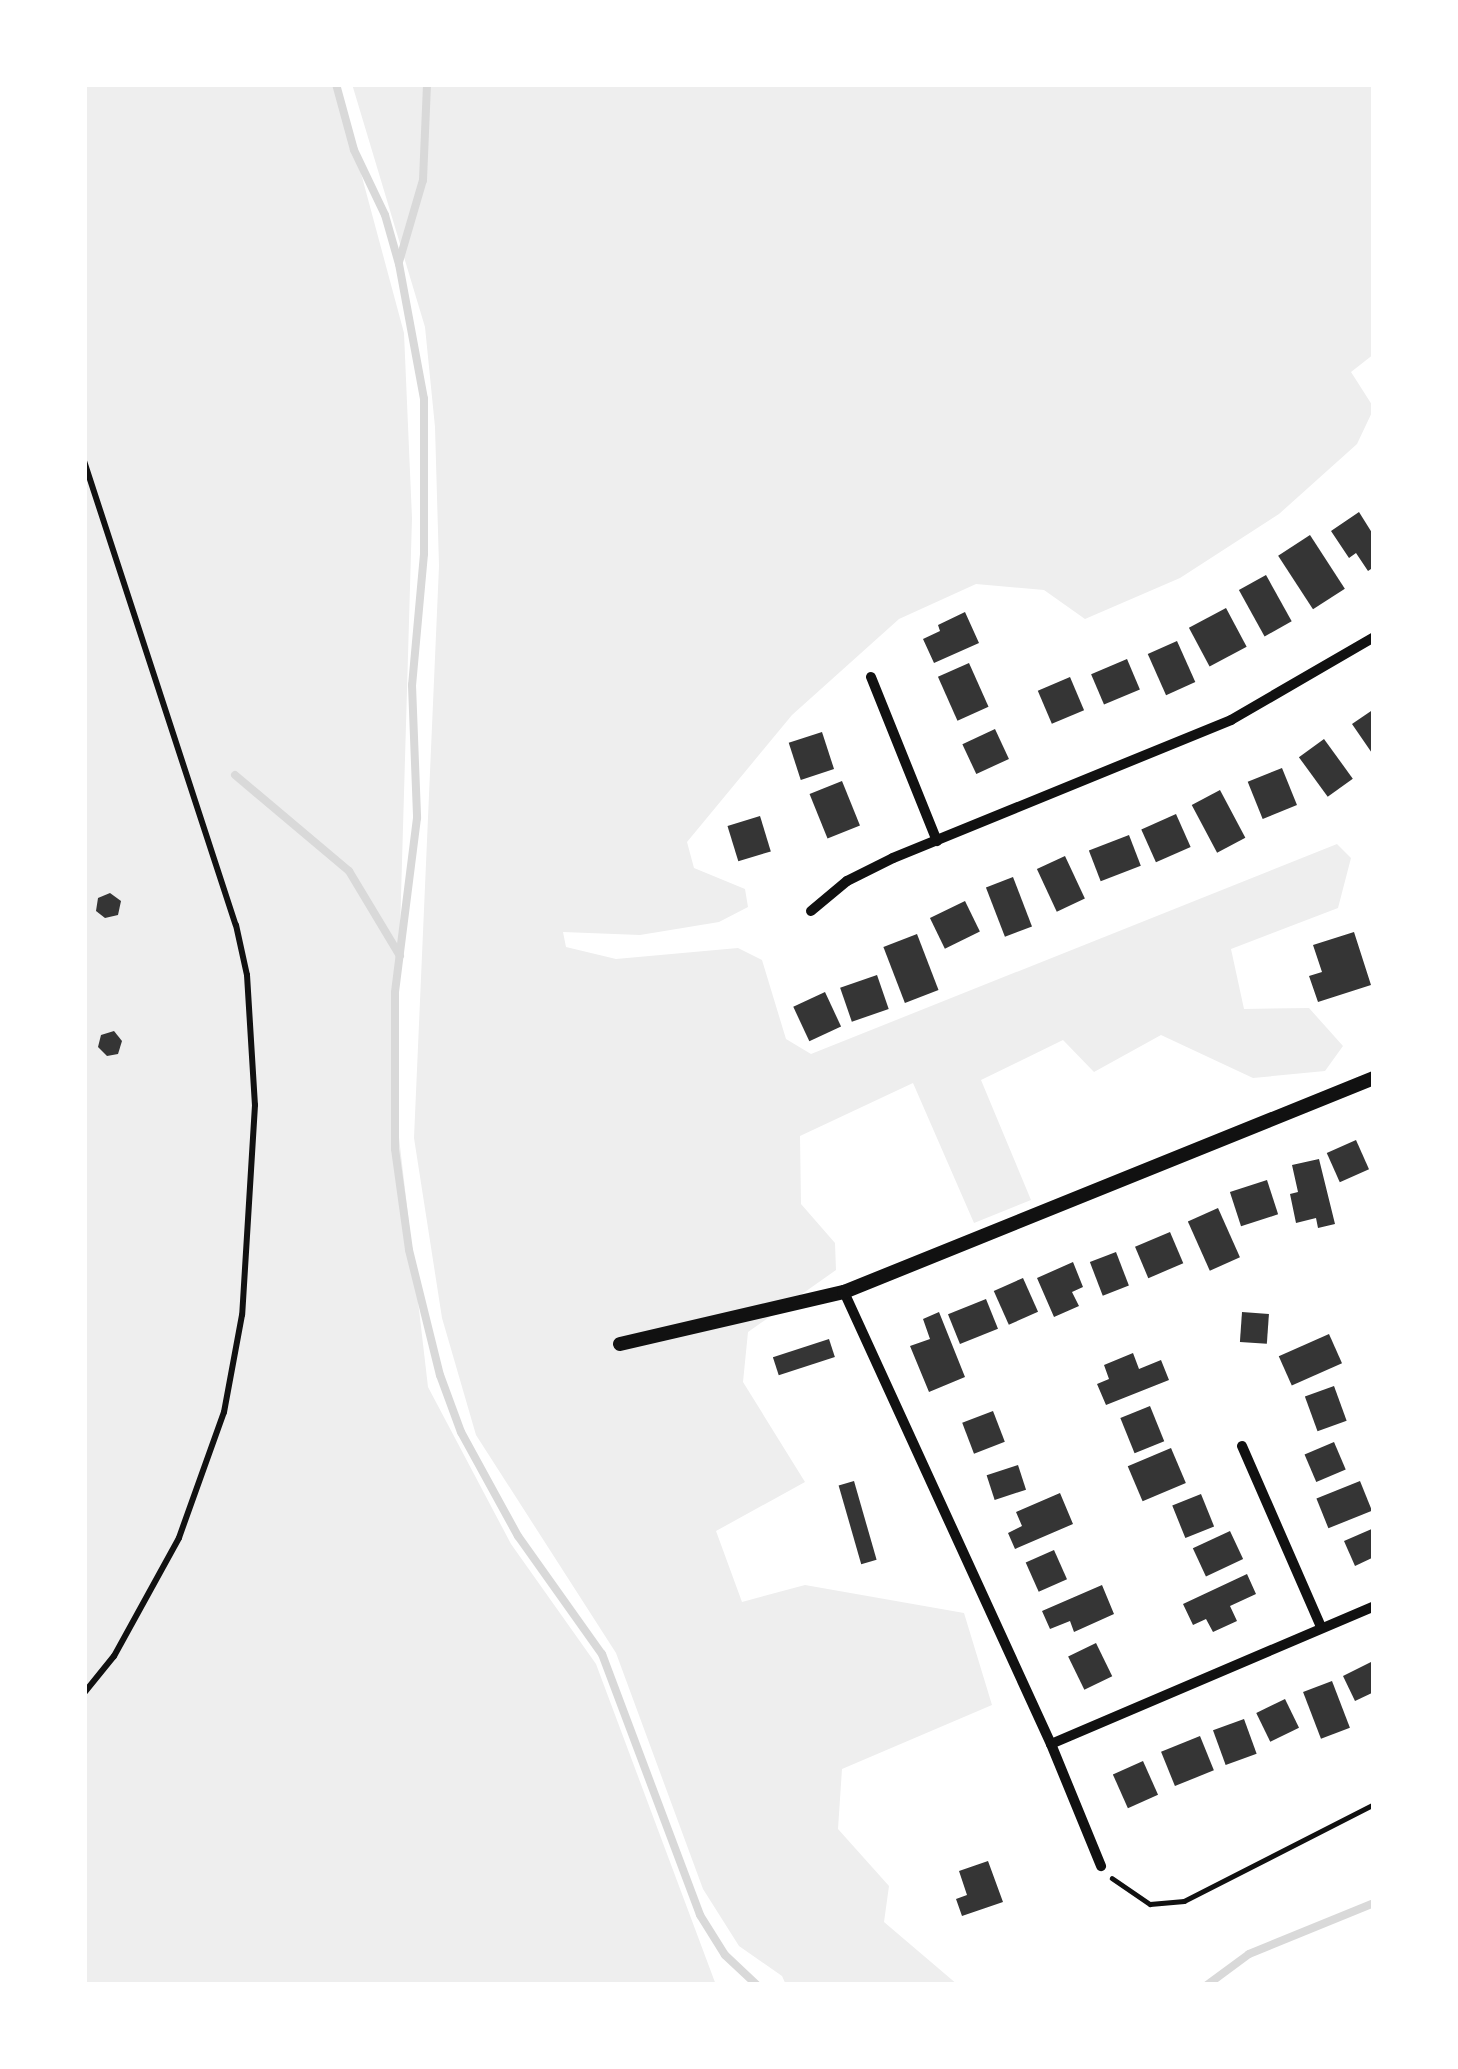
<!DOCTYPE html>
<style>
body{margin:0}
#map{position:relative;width:1458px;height:2069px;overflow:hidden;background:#fff;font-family:"PT Sans Narrow",sans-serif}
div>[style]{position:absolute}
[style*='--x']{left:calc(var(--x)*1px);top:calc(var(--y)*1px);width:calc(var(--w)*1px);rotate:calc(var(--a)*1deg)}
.green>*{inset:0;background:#eee}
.stream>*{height:8px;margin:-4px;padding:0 4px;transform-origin:4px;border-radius:4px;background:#d9d9d9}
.building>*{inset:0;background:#353535;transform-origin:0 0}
.path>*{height:4.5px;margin:-2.25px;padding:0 2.25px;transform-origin:2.25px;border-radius:2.25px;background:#111}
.service>*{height:6px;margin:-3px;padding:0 3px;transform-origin:3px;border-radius:3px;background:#111}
.minor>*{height:10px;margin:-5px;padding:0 5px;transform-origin:5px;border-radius:5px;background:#111}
.tertiary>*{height:14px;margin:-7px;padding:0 7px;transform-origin:7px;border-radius:7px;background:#111}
span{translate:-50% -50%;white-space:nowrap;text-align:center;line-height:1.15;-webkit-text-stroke:12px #fff;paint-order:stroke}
.frame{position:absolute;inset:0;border:87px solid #fff;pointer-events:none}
</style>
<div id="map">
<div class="green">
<div style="clip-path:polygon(84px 84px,337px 84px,404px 333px,412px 518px,395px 1103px,428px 1387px,511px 1544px,596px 1664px,716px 1985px,84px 1985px)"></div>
<div style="clip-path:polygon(352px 84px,1374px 84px,1374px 354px,1351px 372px,1374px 408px,1357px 444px,1279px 514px,1180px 578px,1085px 619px,1044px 590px,976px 584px,899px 619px,792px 715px,687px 842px,694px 868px,745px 889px,748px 907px,719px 922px,640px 935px,563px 932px,566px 947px,616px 959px,738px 948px,762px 960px,786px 1039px,811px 1054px,1337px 844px,1351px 858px,1338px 908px,1231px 949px,1244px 1009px,1309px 1008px,1343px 1046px,1325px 1071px,1253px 1078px,1161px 1035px,1094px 1072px,1063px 1040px,981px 1080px,1031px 1200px,974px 1223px,913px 1083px,800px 1136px,801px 1204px,835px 1243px,836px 1270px,748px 1332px,743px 1382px,805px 1482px,716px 1531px,742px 1602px,805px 1585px,964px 1613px,992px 1705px,842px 1769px,838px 1829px,889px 1886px,884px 1922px,958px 1985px,786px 1985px,782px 1976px,739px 1946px,703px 1889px,616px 1653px,476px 1435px,442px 1318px,414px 1138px,439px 566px,435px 427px,425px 327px)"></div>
</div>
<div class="stream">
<div style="--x:336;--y:84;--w:68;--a:74.7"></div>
<div style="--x:354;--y:150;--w:72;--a:64.5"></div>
<div style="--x:385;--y:215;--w:51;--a:74.1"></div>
<div style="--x:399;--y:264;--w:137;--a:79.5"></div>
<div style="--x:424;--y:399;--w:155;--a:90"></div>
<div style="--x:424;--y:554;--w:132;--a:95.2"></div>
<div style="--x:412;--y:685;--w:133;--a:87.8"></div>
<div style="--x:417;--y:818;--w:176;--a:97.2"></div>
<div style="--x:395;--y:993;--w:156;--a:90"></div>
<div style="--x:395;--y:1149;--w:102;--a:82.1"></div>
<div style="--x:409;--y:1250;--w:129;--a:76.1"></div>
<div style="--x:440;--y:1375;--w:61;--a:69.8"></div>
<div style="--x:461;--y:1432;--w:119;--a:61.3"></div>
<div style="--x:518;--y:1536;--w:145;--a:54.6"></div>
<div style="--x:602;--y:1654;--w:279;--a:69.4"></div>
<div style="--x:700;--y:1915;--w:47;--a:58"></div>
<div style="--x:725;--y:1955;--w:44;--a:43.2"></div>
<div style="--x:399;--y:262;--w:85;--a:-73.7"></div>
<div style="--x:423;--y:180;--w:96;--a:-87.6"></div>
<div style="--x:235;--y:775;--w:149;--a:40.1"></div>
<div style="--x:349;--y:871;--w:99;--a:59"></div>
<div style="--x:1207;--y:1985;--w:52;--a:-36.4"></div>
<div style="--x:1249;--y:1954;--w:135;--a:-22.2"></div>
</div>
<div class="building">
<div style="clip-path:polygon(1359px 512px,1374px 536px,1374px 567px,1368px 571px,1356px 553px,1349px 558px,1331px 531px)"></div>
<div style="left:1310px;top:535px;width:64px;height:38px;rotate:57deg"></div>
<div style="left:1266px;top:575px;width:53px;height:31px;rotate:61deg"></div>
<div style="left:1226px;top:608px;width:44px;height:42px;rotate:62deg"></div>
<div style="clip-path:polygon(965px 612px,979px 643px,934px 663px,923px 639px,940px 631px,938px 625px)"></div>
<div style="left:1177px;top:641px;width:45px;height:32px;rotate:66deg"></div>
<div style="left:1127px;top:659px;width:33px;height:39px;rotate:67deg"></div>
<div style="left:969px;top:663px;width:48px;height:34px;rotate:66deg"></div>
<div style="left:1070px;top:677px;width:36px;height:35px;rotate:67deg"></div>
<div style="clip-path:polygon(1374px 709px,1374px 756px,1352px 724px)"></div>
<div style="left:995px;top:729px;width:33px;height:36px;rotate:65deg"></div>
<div style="left:822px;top:732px;width:39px;height:35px;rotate:72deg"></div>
<div style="left:1324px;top:739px;width:49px;height:31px;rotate:54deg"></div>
<div style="left:1282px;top:768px;width:40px;height:37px;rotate:68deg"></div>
<div style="left:842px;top:781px;width:48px;height:35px;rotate:68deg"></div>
<div style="left:1220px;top:790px;width:54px;height:32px;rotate:62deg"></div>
<div style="left:1176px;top:814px;width:36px;height:38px;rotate:66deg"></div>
<div style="left:760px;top:816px;width:37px;height:34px;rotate:73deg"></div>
<div style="left:1129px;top:835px;width:33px;height:43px;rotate:69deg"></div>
<div style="left:1065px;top:856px;width:47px;height:31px;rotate:65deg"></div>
<div style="left:1013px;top:877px;width:53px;height:29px;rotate:69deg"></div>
<div style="clip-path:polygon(110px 893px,121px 901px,118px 915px,105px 918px,96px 911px,98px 898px)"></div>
<div style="left:965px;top:901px;width:34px;height:39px;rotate:64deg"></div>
<div style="clip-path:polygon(1354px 932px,1371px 985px,1318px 1002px,1309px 976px,1322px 972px,1313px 945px)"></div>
<div style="left:917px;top:934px;width:60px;height:36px;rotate:69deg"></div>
<div style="left:877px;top:975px;width:36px;height:39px;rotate:71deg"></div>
<div style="left:825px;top:992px;width:38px;height:35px;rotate:65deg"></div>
<div style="clip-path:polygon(114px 1031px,122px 1041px,118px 1054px,107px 1056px,98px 1047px,101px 1035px)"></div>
<div style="left:1356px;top:1140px;width:32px;height:32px;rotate:66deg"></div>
<div style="clip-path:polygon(1319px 1159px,1335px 1224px,1318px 1228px,1316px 1218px,1296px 1223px,1290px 1194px,1298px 1192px,1292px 1165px)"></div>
<div style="left:1267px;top:1180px;width:36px;height:39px;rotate:72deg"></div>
<div style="left:1218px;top:1208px;width:54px;height:33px;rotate:66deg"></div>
<div style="left:1170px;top:1232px;width:34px;height:38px;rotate:67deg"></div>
<div style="left:1116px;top:1252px;width:36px;height:28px;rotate:69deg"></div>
<div style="clip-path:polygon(1073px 1262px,1083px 1287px,1072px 1292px,1079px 1306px,1054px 1317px,1037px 1278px)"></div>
<div style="left:1023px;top:1278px;width:37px;height:32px;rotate:66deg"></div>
<div style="left:986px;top:1299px;width:32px;height:41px;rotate:68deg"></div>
<div style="clip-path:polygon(939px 1312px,965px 1377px,929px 1392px,910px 1346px,930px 1339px,923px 1319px)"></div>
<div style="left:1242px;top:1312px;width:27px;height:30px;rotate:4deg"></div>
<div style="left:1329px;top:1334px;width:32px;height:55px;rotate:66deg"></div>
<div style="left:829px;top:1339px;width:19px;height:59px;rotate:72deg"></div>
<div style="clip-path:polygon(1133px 1353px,1139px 1369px,1161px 1360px,1169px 1380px,1106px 1405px,1097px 1384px,1109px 1379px,1104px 1365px)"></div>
<div style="left:1334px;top:1386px;width:37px;height:31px;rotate:70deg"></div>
<div style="left:1150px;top:1406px;width:38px;height:32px;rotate:68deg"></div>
<div style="left:993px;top:1411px;width:33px;height:33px;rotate:69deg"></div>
<div style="left:1334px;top:1442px;width:30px;height:32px;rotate:67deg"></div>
<div style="left:1171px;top:1448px;width:38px;height:47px;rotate:67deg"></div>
<div style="left:1018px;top:1465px;width:26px;height:33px;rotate:72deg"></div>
<div style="left:854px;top:1481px;width:82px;height:16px;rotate:74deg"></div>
<div style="left:1360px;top:1481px;width:32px;height:47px;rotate:68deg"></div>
<div style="clip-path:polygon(1060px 1493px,1073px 1524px,1015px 1549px,1008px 1533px,1022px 1526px,1016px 1512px)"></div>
<div style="left:1201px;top:1494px;width:35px;height:31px;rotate:68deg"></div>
<div style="clip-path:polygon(1374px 1528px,1374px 1557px,1355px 1566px,1344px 1541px)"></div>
<div style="left:1230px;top:1531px;width:31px;height:41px;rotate:65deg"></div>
<div style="left:1054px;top:1550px;width:32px;height:31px;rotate:66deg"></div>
<div style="clip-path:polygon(1247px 1574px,1256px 1594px,1230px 1606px,1237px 1621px,1213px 1632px,1206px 1619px,1193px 1625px,1183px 1604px)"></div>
<div style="clip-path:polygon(1102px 1585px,1114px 1614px,1074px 1632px,1070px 1621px,1050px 1629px,1042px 1611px)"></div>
<div style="left:1096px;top:1643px;width:37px;height:31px;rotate:64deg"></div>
<div style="clip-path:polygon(1371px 1662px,1374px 1692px,1355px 1701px,1343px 1676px)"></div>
<div style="left:1332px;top:1681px;width:50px;height:31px;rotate:69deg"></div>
<div style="left:1285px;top:1699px;width:32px;height:32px;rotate:64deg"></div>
<div style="left:1244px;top:1719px;width:37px;height:33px;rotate:70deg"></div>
<div style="left:1200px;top:1736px;width:37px;height:42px;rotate:68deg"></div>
<div style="left:1143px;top:1761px;width:37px;height:33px;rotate:66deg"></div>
<div style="clip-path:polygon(988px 1861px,1003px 1902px,962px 1916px,956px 1899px,967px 1895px,959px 1871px)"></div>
</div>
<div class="path">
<div style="--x:1112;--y:1878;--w:46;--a:34.4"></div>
<div style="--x:1150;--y:1904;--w:34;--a:-5"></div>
<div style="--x:1184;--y:1901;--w:213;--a:-27"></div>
</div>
<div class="service">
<div style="--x:84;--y:461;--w:488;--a:71.9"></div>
<div style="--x:236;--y:925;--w:51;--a:77.6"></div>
<div style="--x:247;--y:975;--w:130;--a:86.5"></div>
<div style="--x:255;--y:1105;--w:210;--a:93.5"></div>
<div style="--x:242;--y:1315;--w:99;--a:100.5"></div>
<div style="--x:224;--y:1412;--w:134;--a:109.7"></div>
<div style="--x:179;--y:1538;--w:135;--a:118.8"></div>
<div style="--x:114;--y:1656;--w:48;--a:129"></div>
</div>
<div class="minor">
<div style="--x:871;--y:677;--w:177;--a:68.1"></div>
<div style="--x:811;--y:911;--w:47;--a:-39.8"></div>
<div style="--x:847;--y:881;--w:51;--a:-26.6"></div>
<div style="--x:893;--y:858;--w:365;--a:-22.2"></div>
<div style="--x:1231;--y:720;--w:165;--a:-30.1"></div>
<div style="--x:844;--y:1292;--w:497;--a:65.4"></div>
<div style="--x:1051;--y:1744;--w:132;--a:67.7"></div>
<div style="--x:1242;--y:1446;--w:197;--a:66.4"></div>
<div style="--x:1051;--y:1744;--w:351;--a:-23.1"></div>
</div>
<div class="tertiary">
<div style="--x:620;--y:1344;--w:230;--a:-13.1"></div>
<div style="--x:844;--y:1292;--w:572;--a:-21.99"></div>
</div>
<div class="frame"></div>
</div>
